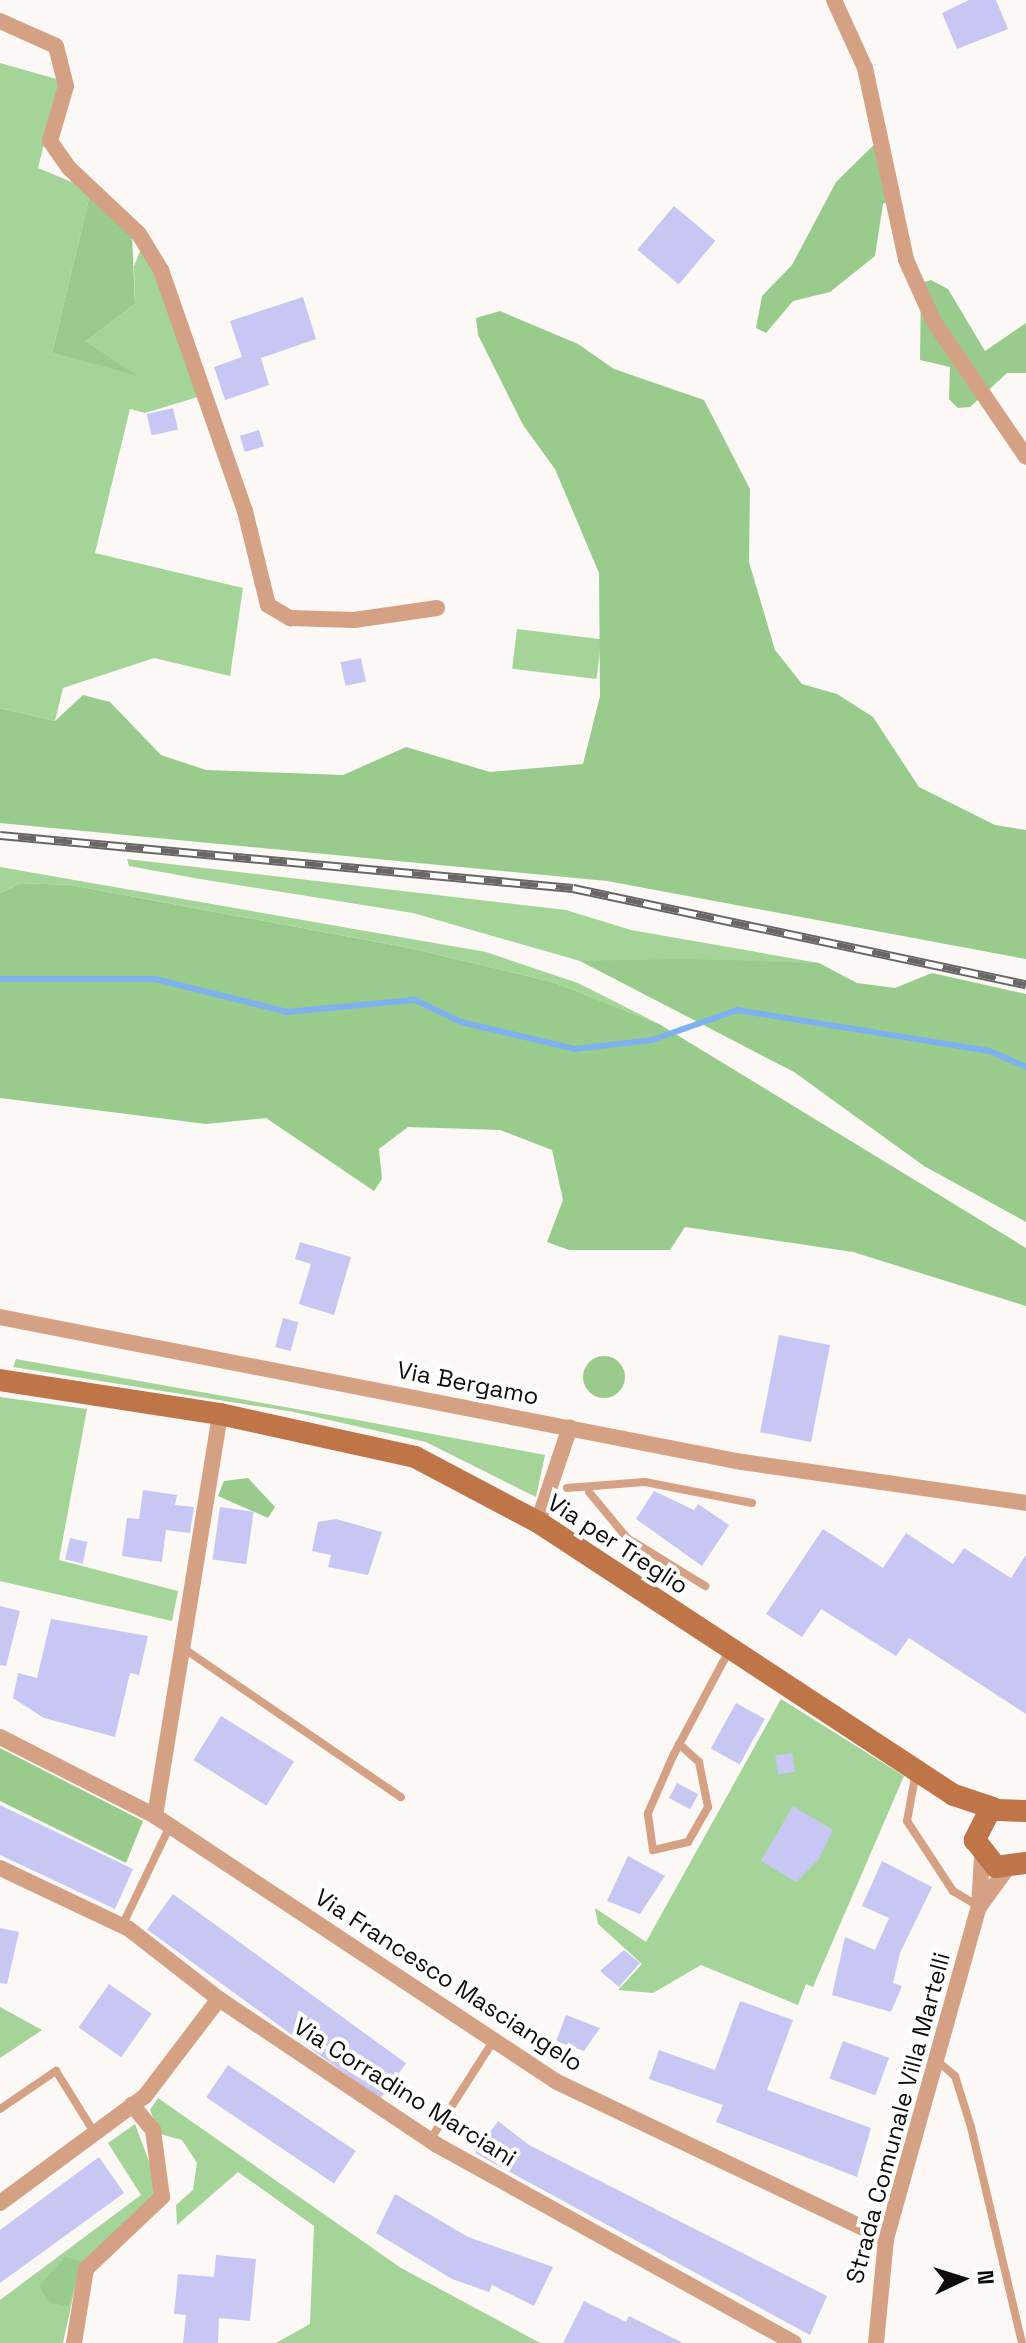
<!DOCTYPE html>
<style>
body{margin:0}
#map{position:relative;width:1026px;height:2343px;overflow:hidden;background:#fbf8f6;font-family:"Space Grotesk",sans-serif}
div>[style]{position:absolute}
[style*='--x']{left:calc(var(--x)*1px);top:calc(var(--y)*1px);width:calc(var(--w)*1px);rotate:calc(var(--a)*1deg)}
.green>*{inset:0;background:#a4d498;transform-origin:0 0}
.forest>*{inset:0;background:#99cc8c}
.round{border-radius:50%}
.stream>*{height:6px;margin:-3px;padding:0 3px;transform-origin:3px;border-radius:3px;background:#7fb1ee}
.building>*{inset:0;background:#c8c7f4;transform-origin:0 0}
.service>*{height:8px;margin:-4px;padding:0 4px;transform-origin:4px;border-radius:4px;background:#d5a184}
.minor>*{height:16px;margin:-8px;padding:0 8px;transform-origin:8px;border-radius:8px;background:#d5a184}
.secondary>*{height:22px;margin:-11px;padding:0 11px;transform-origin:11px;border-radius:11px;background:#bf7548}
.rail>*{height:9px;margin-top:-4.5px;transform-origin:0;background:repeating-linear-gradient(90deg,#fff 0 18px,#696766 0 36px);box-sizing:border-box;border-block:2px solid #696766}
span{translate:-50% -50%;white-space:nowrap;text-align:center;line-height:1.15;-webkit-text-stroke:8px #fff;paint-order:stroke}
.street-label{font-size:24px;color:#0e0d0c}
.north{position:absolute;left:922px;top:2239px;width:80px;height:80px;-webkit-text-stroke:6px #fff;paint-order:stroke;rotate:86deg;font-size:22px;font-weight:700;line-height:32px;text-align:center;color:#0e0d0c}
.north::after{content:'';display:block;margin:auto;width:28px;height:36px;background:#0e0d0c;clip-path:polygon(50% 0,100% 100%,50% 72%,0 100%)}
</style>
<div id="map">
<div class="green">
<div style="clip-path:polygon(0 63px,60px 80px,38px 168px,91px 190px,52px 353px,136px 375px,86px 341px,135px 304px,134px 266px,143px 244px,201px 396px,145px 413px,130px 409px,95px 553px,243px 588px,230px 676px,154px 658px,63px 688px,55px 721px,0 708px)"></div>
<div style="left:517px;top:629px;width:85px;height:40px;rotate:7deg"></div>
<div style="clip-path:polygon(127px 859px,566px 910px,631px 930px,819px 963px,580px 961px,413px 913px,200px 879px,129px 866px)"></div>
<div style="clip-path:polygon(0 867px,486px 952px,578px 983px,659px 1024px,553px 982px,410px 948px,71px 885px,21px 883px,0 893px)"></div>
<div style="clip-path:polygon(16px 1359px,352px 1419px,545px 1455px,536px 1497px,426px 1442px,294px 1412px,13px 1367px)"></div>
<div style="clip-path:polygon(0 1397px,87px 1409px,59px 1560px,178px 1591px,172px 1621px,0 1581px)"></div>
<div style="clip-path:polygon(781px 1699px,904px 1776px,813px 1987px,806px 1984px,798px 2005px,701px 1965px,653px 1993px,618px 1990px,642px 1964px,598px 1924px,595px 1908px,646px 1942px)"></div>
<div style="clip-path:polygon(0 2007px,42px 2030px,0 2058px)"></div>
<div style="clip-path:polygon(158px 2098px,401px 2268px,540px 2343px,276px 2343px,310px 2324px,314px 2226px,238px 2172px,177px 2225px,176px 2205px,193px 2190px,197px 2163px,182px 2140px,160px 2134px,150px 2110px)"></div>
<div style="clip-path:polygon(135px 2124px,156px 2180px,152px 2200px,80px 2265px,63px 2343px,0 2343px,0 2300px,141px 2195px,108px 2143px)"></div>
</div>
<div class="forest">
<div style="clip-path:polygon(885px 134px,899px 196px,883px 204px,875px 256px,830px 292px,793px 301px,766px 333px,756px 328px,762px 296px,792px 265px,836px 182px)"></div>
<div style="clip-path:polygon(91px 190px,132px 235px,135px 304px,86px 341px,138px 376px,52px 353px)"></div>
<div style="clip-path:polygon(931px 280px,948px 289px,985px 351px,1026px 323px,1026px 373px,1007px 373px,970px 407px,958px 408px,949px 399px,950px 367px,920px 360px,921px 283px)"></div>
<div style="clip-path:polygon(500px 311px,578px 344px,614px 369px,704px 400px,750px 489px,749px 562px,775px 650px,802px 684px,837px 694px,873px 717px,919px 787px,995px 825px,1026px 830px,1026px 959px,607px 881px,0 823px,0 708px,55px 721px,83px 695px,110px 702px,161px 755px,206px 770px,343px 775px,406px 747px,490px 772px,583px 764px,600px 696px,599px 573px,555px 469px,523px 425px,478px 335px,476px 318px)"></div>
<div style="clip-path:polygon(21px 883px,71px 885px,410px 948px,553px 982px,659px 1024px,1026px 1248px,1026px 1306px,853px 1252px,685px 1227px,670px 1250px,569px 1250px,547px 1242px,563px 1200px,552px 1150px,500px 1130px,408px 1127px,379px 1149px,382px 1179px,374px 1191px,266px 1118px,206px 1124px,0 1098px,0 893px)"></div>
<div style="clip-path:polygon(684px 959px,819px 963px,857px 983px,895px 988px,932px 973px,1026px 994px,1026px 1222px,924px 1166px,794px 1072px,580px 961px)"></div>
<div class="round" style="left:583px;top:1356px;width:42px;height:42px"></div>
<div style="clip-path:polygon(248px 1478px,275px 1507px,268px 1518px,218px 1496px,224px 1481px)"></div>
<div style="clip-path:polygon(0 1748px,143px 1821px,126px 1863px,0 1801px)"></div>
<div style="clip-path:polygon(65px 2257px,82px 2262px,68px 2306px,50px 2303px,39px 2286px)"></div>
</div>
<div class="stream">
<div style="--x:0;--y:979;--w:155;--a:0"></div>
<div style="--x:155;--y:979;--w:136;--a:14"></div>
<div style="--x:287;--y:1012;--w:129;--a:-5.4"></div>
<div style="--x:415;--y:1000;--w:51;--a:25.6"></div>
<div style="--x:461;--y:1022;--w:117;--a:13.3"></div>
<div style="--x:575;--y:1049;--w:78;--a:-6.7"></div>
<div style="--x:652;--y:1040;--w:90;--a:-19.4"></div>
<div style="--x:737;--y:1010;--w:256;--a:9.2"></div>
<div style="--x:990;--y:1051;--w:39;--a:24"></div>
</div>
<div class="building">
<div style="clip-path:polygon(969px 0,996px 0,1008px 29px,957px 49px,942px 13px)"></div>
<div style="left:674px;top:206px;width:54px;height:57px;rotate:40deg"></div>
<div style="clip-path:polygon(303px 297px,316px 339px,261px 358px,269px 385px,225px 400px,214px 367px,242px 357px,230px 321px)"></div>
<div style="left:173px;top:408px;width:22px;height:27px;rotate:77deg"></div>
<div style="left:259px;top:430px;width:17px;height:20px;rotate:73deg"></div>
<div style="left:361px;top:658px;width:24px;height:21px;rotate:78deg"></div>
<div style="clip-path:polygon(300px 1242px,351px 1257px,334px 1315px,299px 1304px,311px 1264px,295px 1259px)"></div>
<div style="left:283px;top:1318px;width:16px;height:30px;rotate:15deg"></div>
<div style="left:779px;top:1335px;width:52px;height:99px;rotate:11deg"></div>
<div style="clip-path:polygon(143px 1490px,177px 1495px,175px 1505px,194px 1507px,190px 1533px,166px 1530px,162px 1562px,122px 1556px,127px 1518px,139px 1519px)"></div>
<div style="clip-path:polygon(654px 1491px,694px 1510px,698px 1504px,729px 1525px,702px 1566px,636px 1519px)"></div>
<div style="left:220px;top:1507px;width:34px;height:53px;rotate:8deg"></div>
<div style="clip-path:polygon(336px 1519px,382px 1532px,368px 1575px,328px 1567px,331px 1555px,312px 1551px,318px 1522px)"></div>
<div style="clip-path:polygon(823px 1529px,883px 1568px,906px 1533px,953px 1564px,964px 1548px,1011px 1578px,1026px 1555px,1026px 1714px,909px 1638px,896px 1656px,821px 1609px,802px 1637px,766px 1614px)"></div>
<div style="left:70px;top:1538px;width:18px;height:22px;rotate:13deg"></div>
<div style="clip-path:polygon(0 1606px,20px 1611px,6px 1666px,0 1665px)"></div>
<div style="clip-path:polygon(51px 1619px,148px 1636px,139px 1675px,130px 1673px,115px 1737px,44px 1718px,13px 1698px,18px 1673px,37px 1678px)"></div>
<div style="left:736px;top:1703px;width:33px;height:52px;rotate:29deg"></div>
<div style="left:221px;top:1716px;width:86px;height:52px;rotate:32deg"></div>
<div style="left:792px;top:1753px;width:19px;height:17px;rotate:81deg"></div>
<div style="left:677px;top:1783px;width:24px;height:17px;rotate:28deg"></div>
<div style="clip-path:polygon(0 1805px,133px 1869px,115px 1909px,0 1855px)"></div>
<div style="clip-path:polygon(793px 1806px,833px 1830px,819px 1859px,796px 1882px,761px 1861px)"></div>
<div style="clip-path:polygon(628px 1856px,665px 1876px,640px 1914px,607px 1901px)"></div>
<div style="clip-path:polygon(882px 1861px,932px 1887px,900px 1953px,893px 1983px,902px 1986px,891px 2012px,832px 1995px,845px 1937px,875px 1950px,889px 1918px,862px 1906px)"></div>
<div style="left:173px;top:1894px;width:288px;height:44px;rotate:36deg"></div>
<div style="clip-path:polygon(0 1928px,19px 1932px,7px 1984px,0 1983px)"></div>
<div style="clip-path:polygon(624px 1950px,640px 1963px,619px 1987px,600px 1971px)"></div>
<div style="left:109px;top:1984px;width:52px;height:53px;rotate:35deg"></div>
<div style="clip-path:polygon(740px 2001px,793px 2020px,767px 2090px,871px 2128px,857px 2177px,716px 2122px,723px 2105px,649px 2079px,659px 2050px,715px 2070px)"></div>
<div style="clip-path:polygon(566px 2015px,600px 2028px,584px 2051px,556px 2041px)"></div>
<div style="left:843px;top:2041px;width:49px;height:40px;rotate:20deg"></div>
<div style="left:228px;top:2065px;width:154px;height:39px;rotate:34deg"></div>
<div style="clip-path:polygon(498px 2121px,529px 2145px,827px 2296px,810px 2335px,475px 2153px)"></div>
<div style="clip-path:polygon(99px 2157px,124px 2193px,0 2283px,0 2230px)"></div>
<div style="clip-path:polygon(395px 2194px,468px 2237px,553px 2267px,534px 2306px,492px 2285px,489px 2292px,452px 2279px,376px 2233px)"></div>
<div style="clip-path:polygon(216px 2255px,256px 2259px,250px 2321px,219px 2318px,218px 2343px,183px 2343px,186px 2315px,174px 2314px,178px 2274px,214px 2277px)"></div>
<div style="clip-path:polygon(584px 2301px,626px 2322px,629px 2316px,683px 2343px,563px 2343px)"></div>
</div>
<div class="service">
<div style="--x:567;--y:1488;--w:78;--a:-4.4"></div>
<div style="--x:645;--y:1482;--w:109;--a:11.1"></div>
<div style="--x:589;--y:1492;--w:60;--a:50.4"></div>
<div style="--x:627;--y:1538;--w:92;--a:31.6"></div>
<div style="--x:183;--y:1648;--w:264;--a:34.4"></div>
<div style="--x:679;--y:1744;--w:27;--a:42"></div>
<div style="--x:699;--y:1762;--w:46;--a:78.7"></div>
<div style="--x:708;--y:1807;--w:40;--a:119.7"></div>
<div style="--x:688;--y:1842;--w:36;--a:167"></div>
<div style="--x:653;--y:1850;--w:37;--a:-98"></div>
<div style="--x:648;--y:1813;--w:62;--a:-66.3"></div>
<div style="--x:673;--y:1756;--w:106;--a:-62"></div>
<div style="--x:723;--y:1662;--w:15;--a:-58"></div>
<div style="--x:916;--y:1772;--w:50;--a:100.4"></div>
<div style="--x:907;--y:1821;--w:84;--a:56.7"></div>
<div style="--x:953;--y:1891;--w:29;--a:31"></div>
<div style="--x:122;--y:1926;--w:111;--a:-64.4"></div>
<div style="--x:936;--y:2060;--w:25;--a:40"></div>
<div style="--x:955;--y:2076;--w:53;--a:72.6"></div>
<div style="--x:971;--y:2127;--w:222;--a:76.7"></div>
<div style="--x:0;--y:2109;--w:68;--a:-34.2"></div>
<div style="--x:56;--y:2071;--w:72;--a:58.1"></div>
<div style="--x:430;--y:2140;--w:119;--a:-57.4"></div>
</div>
<div class="minor">
<div style="--x:834;--y:0;--w:75;--a:65.5"></div>
<div style="--x:865;--y:68;--w:196;--a:77.9"></div>
<div style="--x:906;--y:260;--w:68;--a:65.7"></div>
<div style="--x:934;--y:322;--w:163;--a:55.7"></div>
<div style="--x:0;--y:21;--w:61;--a:24.1"></div>
<div style="--x:56;--y:46;--w:41;--a:76"></div>
<div style="--x:66;--y:86;--w:57;--a:106.2"></div>
<div style="--x:50;--y:141;--w:33;--a:55"></div>
<div style="--x:69;--y:168;--w:96;--a:43.3"></div>
<div style="--x:139;--y:234;--w:42;--a:58.6"></div>
<div style="--x:161;--y:270;--w:255;--a:70.8"></div>
<div style="--x:245;--y:511;--w:97;--a:76.3"></div>
<div style="--x:268;--y:605;--w:26;--a:31"></div>
<div style="--x:290;--y:618;--w:64;--a:1.8"></div>
<div style="--x:354;--y:620;--w:84;--a:-8.2"></div>
<div style="--x:0;--y:1317;--w:756;--a:11.06"></div>
<div style="--x:742;--y:1462;--w:287;--a:8.2"></div>
<div style="--x:538;--y:1522;--w:100;--a:-71.4"></div>
<div style="--x:0;--y:1737;--w:174;--a:27"></div>
<div style="--x:155;--y:1816;--w:480;--a:33.5"></div>
<div style="--x:555;--y:2081;--w:367;--a:25.5"></div>
<div style="--x:155;--y:1816;--w:407;--a:-80.8"></div>
<div style="--x:0;--y:1868;--w:143;--a:25.3"></div>
<div style="--x:129;--y:1929;--w:114;--a:37.9"></div>
<div style="--x:219;--y:1999;--w:262;--a:33.8"></div>
<div style="--x:437;--y:2145;--w:408;--a:29"></div>
<div style="--x:979;--y:1907;--w:46;--a:-53.9"></div>
<div style="--x:0;--y:2203;--w:180;--a:-36.4"></div>
<div style="--x:145;--y:2096;--w:122;--a:-52.7"></div>
<div style="--x:74;--y:2343;--w:75;--a:-80.8"></div>
<div style="--x:86;--y:2269;--w:105;--a:-43.5"></div>
<div style="--x:162;--y:2197;--w:68;--a:-97.7"></div>
<div style="--x:153;--y:2130;--w:33;--a:-130"></div>
<div style="--x:876;--y:2343;--w:104;--a:-84.5"></div>
<div style="--x:886;--y:2239;--w:345;--a:-74.4"></div>
<div style="--x:979;--y:1907;--w:50;--a:-86.6"></div>
</div>
<div class="secondary">
<div style="--x:0;--y:1380;--w:223;--a:8.8"></div>
<div style="--x:220;--y:1414;--w:200;--a:12.4"></div>
<div style="--x:415;--y:1457;--w:139;--a:27.9"></div>
<div style="--x:538;--y:1522;--w:498;--a:33.3"></div>
<div style="--x:954;--y:1795;--w:41;--a:18.4"></div>
<div style="--x:1026;--y:1811;--w:36;--a:-178"></div>
<div style="--x:990;--y:1810;--w:34;--a:117"></div>
<div style="--x:975;--y:1840;--w:34;--a:52"></div>
<div style="--x:996;--y:1867;--w:30;--a:-8"></div>
</div>
<div class="rail">
<div style="--x:0;--y:835;--w:575;--a:5.28"></div>
<div style="--x:573;--y:888;--w:463;--a:12"></div>
</div>
<div class="street-label">
<span style="left:468px;top:1383px;rotate:11deg">Via Bergamo</span>
<span style="left:618px;top:1544px;rotate:33deg">Via per Treglio</span>
<span style="left:449px;top:1980px;rotate:33deg">Via Francesco Masciangelo</span>
<span style="left:405px;top:2092px;rotate:32deg">Via Corradino Marciani</span>
<span style="left:898px;top:2118px;rotate:-75deg">Strada Comunale Villa Martelli</span>
</div>
<div class="north">N</div>
</div>
